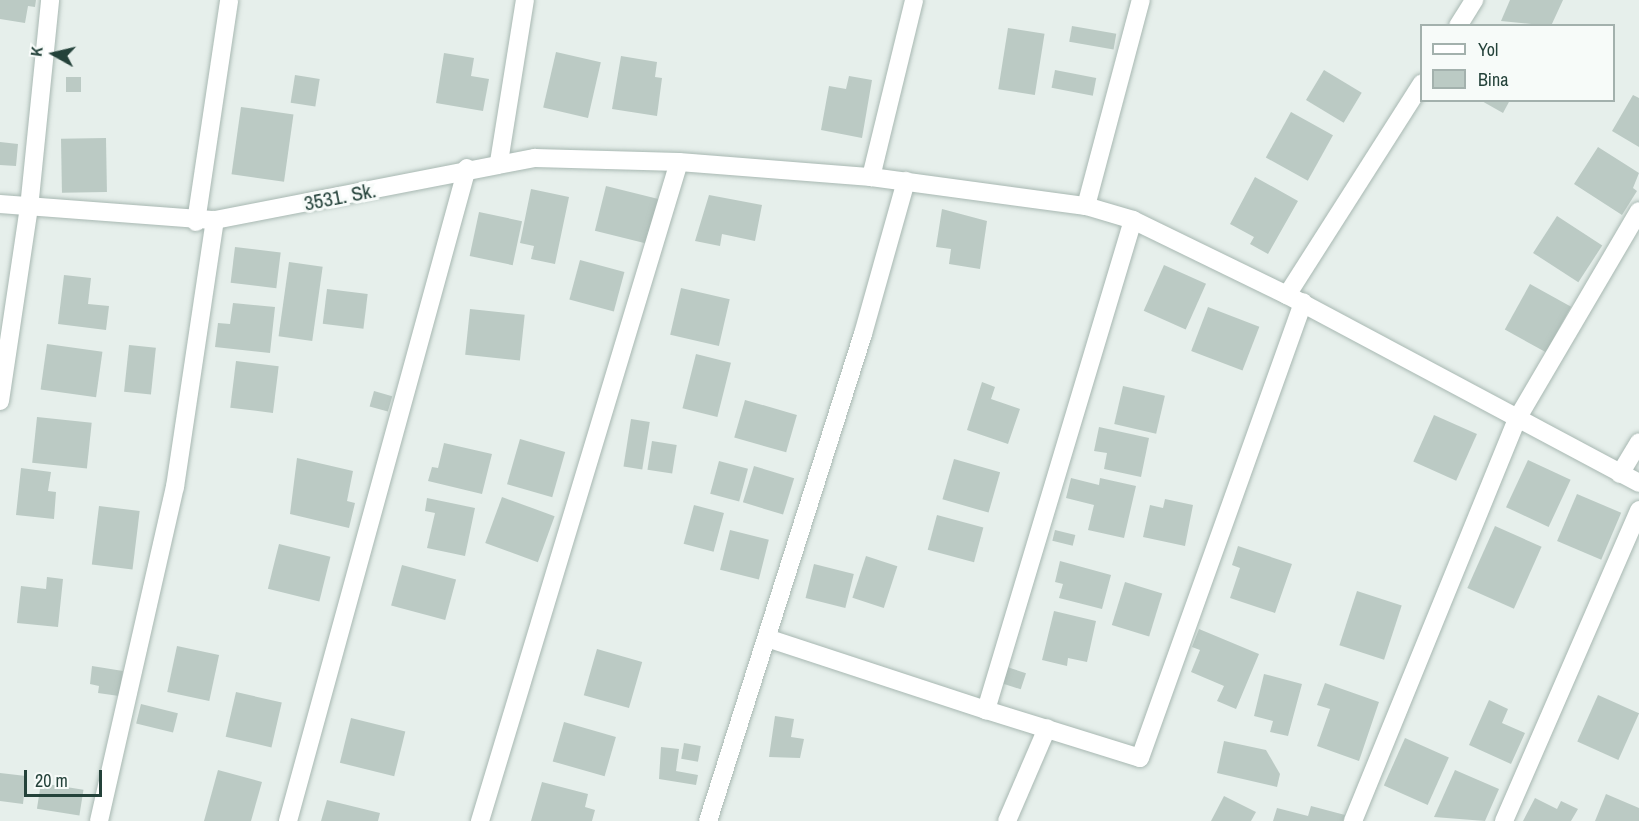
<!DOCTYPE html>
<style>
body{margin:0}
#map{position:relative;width:1639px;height:821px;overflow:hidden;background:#e6efeb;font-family:"Archivo Narrow",sans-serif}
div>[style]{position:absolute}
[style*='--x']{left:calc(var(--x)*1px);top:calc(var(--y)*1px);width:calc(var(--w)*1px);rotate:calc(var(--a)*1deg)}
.building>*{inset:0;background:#bbcac4;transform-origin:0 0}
.roads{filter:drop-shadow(0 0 2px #a8b8b2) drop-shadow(0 0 2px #a8b8b2)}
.minor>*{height:18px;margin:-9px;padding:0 9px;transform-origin:9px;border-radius:9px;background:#fff}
.tertiary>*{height:18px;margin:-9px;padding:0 9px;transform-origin:9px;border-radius:9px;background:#fff}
span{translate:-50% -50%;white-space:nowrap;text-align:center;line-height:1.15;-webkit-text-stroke:6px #f7fbf9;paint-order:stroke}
.street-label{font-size:21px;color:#24423a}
.legend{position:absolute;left:1420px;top:24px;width:195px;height:78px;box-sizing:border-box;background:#f7fbf9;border:2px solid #a3b1ad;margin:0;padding:8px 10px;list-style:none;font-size:18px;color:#24423a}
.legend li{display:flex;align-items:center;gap:12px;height:30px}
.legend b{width:30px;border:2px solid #a3b1ad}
.north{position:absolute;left:24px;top:24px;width:60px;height:60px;-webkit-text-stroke:4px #f7fbf9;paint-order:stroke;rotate:278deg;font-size:16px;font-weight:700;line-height:24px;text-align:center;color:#24423a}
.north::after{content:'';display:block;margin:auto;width:21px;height:27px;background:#24423a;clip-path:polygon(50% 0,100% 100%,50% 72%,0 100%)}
.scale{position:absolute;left:24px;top:770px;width:78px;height:27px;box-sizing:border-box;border:3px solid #24423a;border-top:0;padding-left:8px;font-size:18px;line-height:21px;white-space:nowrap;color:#24423a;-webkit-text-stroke:4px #f7fbf9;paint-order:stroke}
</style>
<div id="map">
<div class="building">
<div style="clip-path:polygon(0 0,36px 0,35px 7px,28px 6px,25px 23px,0 19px)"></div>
<div style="clip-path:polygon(1510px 0,1563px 0,1551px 26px,1501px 21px)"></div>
<div style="left:1072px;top:26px;width:45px;height:16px;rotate:10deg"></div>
<div style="left:1008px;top:28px;width:37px;height:62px;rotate:9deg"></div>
<div style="left:556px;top:52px;width:46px;height:57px;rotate:13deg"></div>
<div style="clip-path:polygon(444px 53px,474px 58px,471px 76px,489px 79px,483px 111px,436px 103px)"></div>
<div style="clip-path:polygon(621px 56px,657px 62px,655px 77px,662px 78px,657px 116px,612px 109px)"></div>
<div style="left:1055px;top:70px;width:42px;height:18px;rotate:11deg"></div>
<div style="left:1324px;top:70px;width:44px;height:35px;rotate:31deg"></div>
<div style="left:295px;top:75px;width:25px;height:28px;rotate:9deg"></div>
<div style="clip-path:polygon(849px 76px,872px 80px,862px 138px,821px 130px,829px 86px,846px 89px)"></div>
<div style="left:66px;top:77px;width:15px;height:15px"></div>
<div style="clip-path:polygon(1633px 95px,1639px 98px,1639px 147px,1612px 131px)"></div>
<div style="clip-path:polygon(1480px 100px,1510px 100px,1503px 113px)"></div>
<div style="left:241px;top:107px;width:53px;height:68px;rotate:8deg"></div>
<div style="left:1291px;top:112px;width:48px;height:52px;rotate:29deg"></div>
<div style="left:106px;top:138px;width:54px;height:45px;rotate:89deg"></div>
<div style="clip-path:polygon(0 142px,18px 144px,16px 166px,0 165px)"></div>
<div style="clip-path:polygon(1598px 147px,1639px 173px,1633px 188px,1637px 191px,1622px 215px,1574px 184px)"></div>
<div style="clip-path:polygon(1255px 177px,1298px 201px,1268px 254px,1250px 244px,1254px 237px,1230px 224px)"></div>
<div style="left:606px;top:186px;width:55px;height:46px;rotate:14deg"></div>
<div style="clip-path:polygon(531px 189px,569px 197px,555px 264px,531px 259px,534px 246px,520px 243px)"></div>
<div style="clip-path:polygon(709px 195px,762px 205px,755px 241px,722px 234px,720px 246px,695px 241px)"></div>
<div style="clip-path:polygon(942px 209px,987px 221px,980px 269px,949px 264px,951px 249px,936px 247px)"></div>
<div style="left:479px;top:212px;width:44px;height:45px;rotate:12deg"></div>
<div style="left:1557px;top:216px;width:54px;height:44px;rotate:33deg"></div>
<div style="left:235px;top:247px;width:46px;height:36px;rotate:7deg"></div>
<div style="left:580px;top:260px;width:46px;height:41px;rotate:15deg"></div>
<div style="left:289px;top:262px;width:34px;height:75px;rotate:8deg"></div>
<div style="left:1164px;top:265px;width:46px;height:50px;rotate:24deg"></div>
<div style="clip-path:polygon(64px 275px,91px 278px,88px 304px,109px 306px,106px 330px,58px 324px)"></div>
<div style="left:1530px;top:284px;width:47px;height:52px;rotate:29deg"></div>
<div style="left:681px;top:288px;width:50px;height:48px;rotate:13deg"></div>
<div style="left:327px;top:289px;width:41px;height:35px;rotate:7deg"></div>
<div style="clip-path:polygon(233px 303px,275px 307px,270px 353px,215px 347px,218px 323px,230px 324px)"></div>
<div style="left:1208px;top:307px;width:55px;height:47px;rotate:21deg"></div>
<div style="left:470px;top:309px;width:55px;height:46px;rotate:6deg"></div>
<div style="left:47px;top:344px;width:56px;height:46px;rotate:8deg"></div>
<div style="left:129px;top:345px;width:27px;height:47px;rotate:6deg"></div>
<div style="left:696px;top:354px;width:36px;height:56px;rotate:14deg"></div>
<div style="left:236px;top:361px;width:43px;height:47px;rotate:7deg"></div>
<div style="clip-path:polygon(982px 382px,995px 387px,991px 399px,1020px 409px,1008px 444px,967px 430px)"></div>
<div style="left:1123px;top:386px;width:43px;height:39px;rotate:13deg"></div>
<div style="left:374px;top:391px;width:19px;height:16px;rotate:16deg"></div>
<div style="left:745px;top:400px;width:54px;height:39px;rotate:16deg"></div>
<div style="left:1434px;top:415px;width:47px;height:51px;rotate:24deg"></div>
<div style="left:37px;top:417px;width:55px;height:46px;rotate:6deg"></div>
<div style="left:631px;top:419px;width:19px;height:48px;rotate:9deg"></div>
<div style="clip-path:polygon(1099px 427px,1149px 438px,1141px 477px,1104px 469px,1107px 453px,1094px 451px)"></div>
<div style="left:520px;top:439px;width:47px;height:47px;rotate:16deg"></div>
<div style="left:652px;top:441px;width:25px;height:29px;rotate:9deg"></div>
<div style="clip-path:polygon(444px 443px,492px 454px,482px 494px,428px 481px,432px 467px,438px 468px)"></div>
<div style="clip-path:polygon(297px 458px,353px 471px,347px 501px,355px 503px,349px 528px,290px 514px)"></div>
<div style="left:954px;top:459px;width:48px;height:42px;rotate:16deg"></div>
<div style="left:1528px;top:460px;width:47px;height:52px;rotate:25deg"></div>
<div style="left:719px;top:461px;width:30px;height:34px;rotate:15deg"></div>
<div style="left:754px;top:466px;width:42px;height:38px;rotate:17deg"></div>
<div style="clip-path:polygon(21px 468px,51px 472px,48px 491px,56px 492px,54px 519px,16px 515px)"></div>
<div style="clip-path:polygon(1071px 478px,1099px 485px,1100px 478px,1136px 486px,1124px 538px,1088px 530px,1094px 505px,1066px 498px)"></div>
<div style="left:1577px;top:494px;width:48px;height:51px;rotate:23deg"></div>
<div style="left:502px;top:497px;width:56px;height:49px;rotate:20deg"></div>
<div style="clip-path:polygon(427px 498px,475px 508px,465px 556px,427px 548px,435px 513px,425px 511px)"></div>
<div style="clip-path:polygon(1165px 499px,1193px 505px,1185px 546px,1143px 537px,1150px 505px,1163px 508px)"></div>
<div style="left:694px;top:505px;width:31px;height:40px;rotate:15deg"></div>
<div style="left:99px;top:506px;width:41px;height:59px;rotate:7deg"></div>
<div style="left:937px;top:515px;width:48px;height:36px;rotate:15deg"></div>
<div style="left:1495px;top:526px;width:51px;height:68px;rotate:24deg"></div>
<div style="left:730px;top:530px;width:40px;height:41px;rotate:14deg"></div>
<div style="left:1055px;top:530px;width:21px;height:11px;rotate:14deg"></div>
<div style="left:279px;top:544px;width:53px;height:46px;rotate:14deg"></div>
<div style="clip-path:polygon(1238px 546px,1292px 564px,1275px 613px,1230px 598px,1240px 568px,1232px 565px)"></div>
<div style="left:866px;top:556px;width:33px;height:44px;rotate:18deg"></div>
<div style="clip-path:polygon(1060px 561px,1111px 575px,1102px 609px,1059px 598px,1063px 584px,1055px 582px)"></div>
<div style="left:814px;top:564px;width:41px;height:35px;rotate:14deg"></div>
<div style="left:402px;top:565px;width:56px;height:42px;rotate:15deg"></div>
<div style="clip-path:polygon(47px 577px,63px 579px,58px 627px,17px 623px,21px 586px,46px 589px)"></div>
<div style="left:1125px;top:582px;width:39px;height:45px;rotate:17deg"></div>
<div style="left:1357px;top:591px;width:47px;height:57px;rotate:18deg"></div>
<div style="clip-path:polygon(1054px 611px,1096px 621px,1087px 662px,1068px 658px,1067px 666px,1042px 660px)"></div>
<div style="clip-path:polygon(1199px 629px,1259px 654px,1236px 709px,1217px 701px,1224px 686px,1191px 672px,1200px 650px,1192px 647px)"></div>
<div style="left:177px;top:646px;width:43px;height:47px;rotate:12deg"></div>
<div style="left:597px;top:649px;width:47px;height:48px;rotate:16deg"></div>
<div style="clip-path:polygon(92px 666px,123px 671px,119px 696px,98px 693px,99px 686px,90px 684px)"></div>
<div style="left:1007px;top:667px;width:20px;height:17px;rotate:18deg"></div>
<div style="clip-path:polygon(1264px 674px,1302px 684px,1288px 736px,1270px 732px,1273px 721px,1254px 716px)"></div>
<div style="clip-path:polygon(1325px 683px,1379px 702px,1359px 761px,1317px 746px,1330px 709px,1317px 705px)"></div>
<div style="left:236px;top:692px;width:47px;height:46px;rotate:13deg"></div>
<div style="left:1598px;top:695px;width:45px;height:51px;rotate:24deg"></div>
<div style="clip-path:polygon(1489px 700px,1508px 709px,1502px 723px,1525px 733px,1511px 764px,1469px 745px)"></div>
<div style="left:141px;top:704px;width:38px;height:20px;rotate:14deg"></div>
<div style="clip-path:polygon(775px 716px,794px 719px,791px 737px,804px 739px,800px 758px,769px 757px)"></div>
<div style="left:351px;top:718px;width:56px;height:46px;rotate:14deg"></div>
<div style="left:564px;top:722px;width:54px;height:41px;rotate:16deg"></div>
<div style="left:1405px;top:738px;width:48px;height:52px;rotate:24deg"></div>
<div style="clip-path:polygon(1224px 741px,1266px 750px,1280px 774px,1277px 787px,1217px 773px)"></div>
<div style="left:684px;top:743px;width:17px;height:16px;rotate:10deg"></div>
<div style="clip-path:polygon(661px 747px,679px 749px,676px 771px,698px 775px,696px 785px,659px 779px)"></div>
<div style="clip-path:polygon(218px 770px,262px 782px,251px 821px,204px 821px)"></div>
<div style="clip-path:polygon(1455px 770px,1499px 789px,1485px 821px,1434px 817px)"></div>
<div style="clip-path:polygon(0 773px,26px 776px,23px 804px,0 801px)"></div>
<div style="clip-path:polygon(542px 782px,588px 794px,585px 807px,595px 810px,592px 821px,531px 821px)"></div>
<div style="left:41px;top:783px;width:43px;height:26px;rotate:9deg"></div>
<div style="clip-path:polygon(1606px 794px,1639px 808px,1639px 821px,1595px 821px)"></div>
<div style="clip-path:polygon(1224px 796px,1256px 812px,1251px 821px,1211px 821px)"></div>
<div style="clip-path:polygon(1535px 798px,1557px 809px,1561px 801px,1578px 809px,1571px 821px,1523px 821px)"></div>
<div style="clip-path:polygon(327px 800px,380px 813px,378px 821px,321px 821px)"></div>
<div style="clip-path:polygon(1311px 806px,1345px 815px,1343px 821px,1273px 821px,1277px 808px,1308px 816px)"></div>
</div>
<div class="roads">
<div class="minor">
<div style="--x:1458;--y:26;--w:31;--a:-58"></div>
<div style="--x:499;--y:162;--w:164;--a:-80.9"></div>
<div style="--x:871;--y:177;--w:182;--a:-76.3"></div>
<div style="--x:1086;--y:206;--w:213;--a:-75.1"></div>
<div style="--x:1133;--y:220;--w:512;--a:106.7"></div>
<div style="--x:986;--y:710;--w:161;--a:17.3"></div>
<div style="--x:1140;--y:758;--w:484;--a:-70.3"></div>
<div style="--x:196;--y:222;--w:224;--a:-81.5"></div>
<div style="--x:1287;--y:295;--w:251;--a:-57.5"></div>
<div style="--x:0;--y:401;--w:195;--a:-81.5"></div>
<div style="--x:29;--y:208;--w:209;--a:-84.2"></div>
<div style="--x:1620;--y:474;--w:37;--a:-59"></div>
<div style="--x:767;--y:638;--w:231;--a:18.2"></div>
<div style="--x:99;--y:821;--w:343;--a:-77.2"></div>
<div style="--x:175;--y:487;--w:270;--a:-81.5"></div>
<div style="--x:288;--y:821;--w:677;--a:-74.67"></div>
<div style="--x:480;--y:821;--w:688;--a:-73.2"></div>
<div style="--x:708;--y:821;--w:511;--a:-72.35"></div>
<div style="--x:863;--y:334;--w:159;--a:-74.3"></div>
<div style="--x:1007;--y:821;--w:101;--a:-66.7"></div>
<div style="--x:1353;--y:821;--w:434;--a:-67.8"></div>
<div style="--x:1517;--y:419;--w:241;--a:-59.6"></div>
<div style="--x:1504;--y:821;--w:339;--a:-66.5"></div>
</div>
<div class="tertiary">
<div style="--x:0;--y:204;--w:216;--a:4.3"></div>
<div style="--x:215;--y:220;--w:326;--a:-11"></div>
<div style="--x:535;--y:158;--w:144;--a:1.6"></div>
<div style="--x:679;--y:162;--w:193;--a:4.5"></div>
<div style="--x:871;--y:177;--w:217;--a:7.7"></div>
<div style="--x:1086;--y:206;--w:49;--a:16.6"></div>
<div style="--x:1133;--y:220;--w:171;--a:26"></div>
<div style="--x:1287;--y:295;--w:399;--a:28.1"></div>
</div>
</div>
<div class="street-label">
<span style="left:340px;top:197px;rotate:-11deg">3531. Sk.</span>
</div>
<ul class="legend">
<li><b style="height:8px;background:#fff"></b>Yol</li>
<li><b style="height:16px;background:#bbcac4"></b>Bina</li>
</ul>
<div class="north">K</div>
<div class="scale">20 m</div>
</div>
